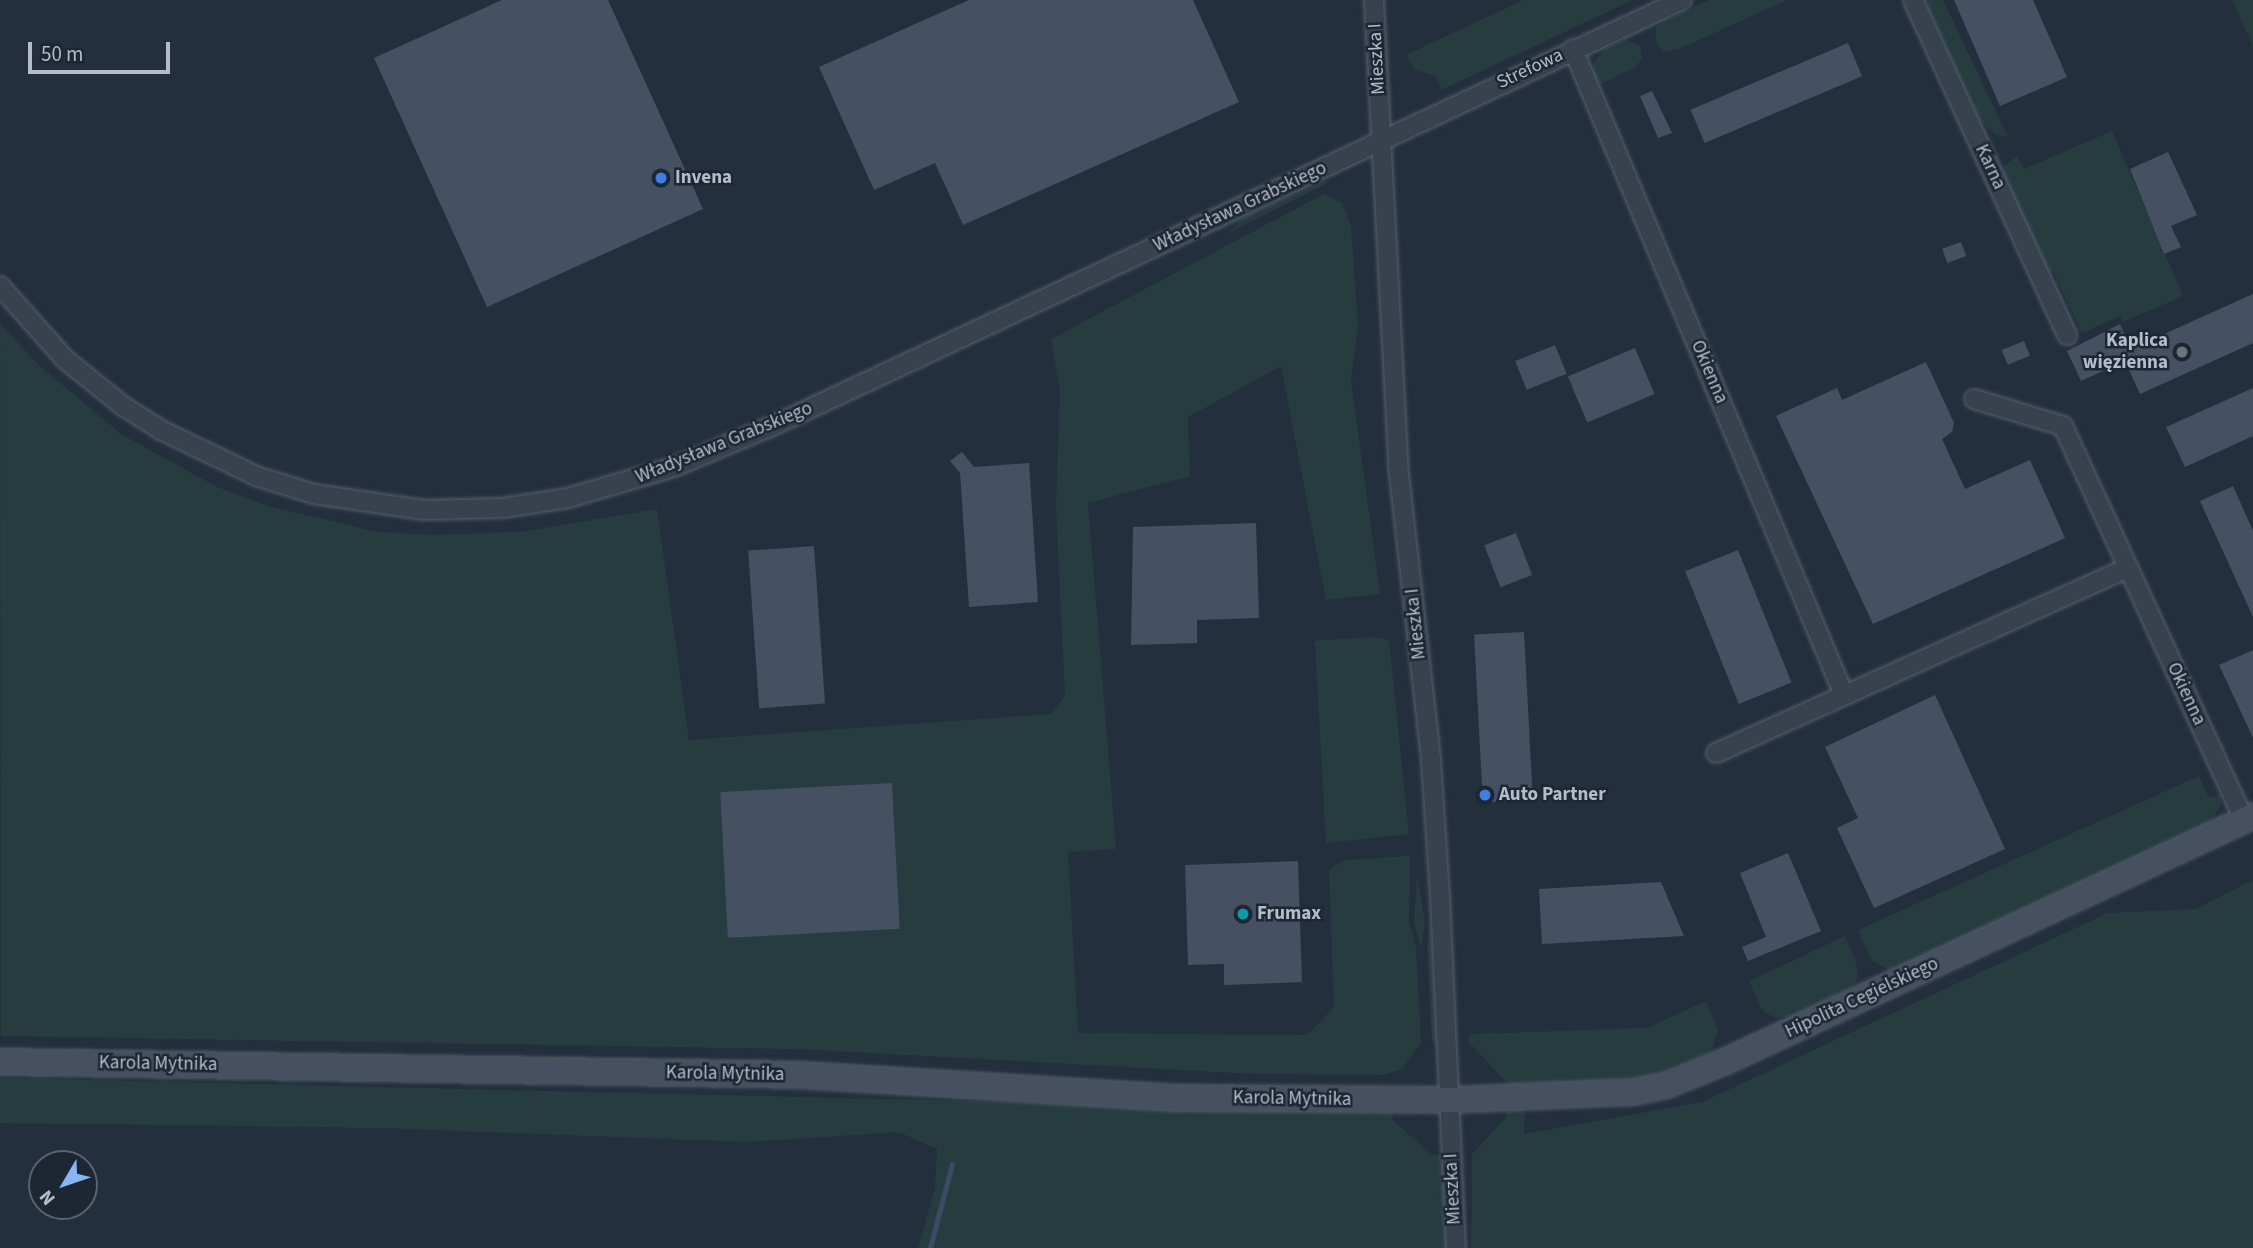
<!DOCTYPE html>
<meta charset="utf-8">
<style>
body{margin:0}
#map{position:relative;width:2253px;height:1248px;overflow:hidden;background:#242f3e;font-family:"Source Sans 3",sans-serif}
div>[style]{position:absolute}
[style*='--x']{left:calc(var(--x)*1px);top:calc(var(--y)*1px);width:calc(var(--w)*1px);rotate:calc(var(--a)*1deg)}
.green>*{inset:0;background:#263c3f}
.stream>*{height:5px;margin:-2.5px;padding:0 2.5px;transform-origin:2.5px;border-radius:2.5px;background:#394c67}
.building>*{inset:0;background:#455162;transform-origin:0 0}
.roads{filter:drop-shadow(0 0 2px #565f6c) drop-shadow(0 0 2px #565f6c)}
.street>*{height:18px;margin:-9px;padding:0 9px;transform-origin:9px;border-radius:9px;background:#38414e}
.secondary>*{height:24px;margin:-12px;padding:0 12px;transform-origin:12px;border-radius:12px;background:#465061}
.dots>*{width:19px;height:19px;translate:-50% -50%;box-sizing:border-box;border:4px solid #1d2633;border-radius:50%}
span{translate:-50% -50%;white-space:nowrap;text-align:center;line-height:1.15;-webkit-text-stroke:5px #1d2633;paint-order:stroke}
.street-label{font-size:19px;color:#b4bcc9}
.poi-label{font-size:19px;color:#b4bcc9;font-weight:700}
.left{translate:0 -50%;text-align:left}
.right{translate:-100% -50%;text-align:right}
.north{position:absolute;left:28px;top:1150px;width:70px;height:70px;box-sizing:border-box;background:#1d2633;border:2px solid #59626f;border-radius:50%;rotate:231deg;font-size:19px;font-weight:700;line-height:28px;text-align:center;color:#b4bcc9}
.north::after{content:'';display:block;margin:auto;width:24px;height:32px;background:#8ab4f8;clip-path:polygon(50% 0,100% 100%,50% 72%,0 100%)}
.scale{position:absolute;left:28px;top:42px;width:142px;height:32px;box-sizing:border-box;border:4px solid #b4bcc9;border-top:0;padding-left:9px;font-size:21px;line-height:24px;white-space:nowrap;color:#b4bcc9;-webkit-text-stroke:5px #1d2633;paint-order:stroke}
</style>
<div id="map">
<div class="green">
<div style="clip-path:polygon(1523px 0,1633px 0,1441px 90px,1436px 76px,1415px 70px,1406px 55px)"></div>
<div style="clip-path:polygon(1709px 0,1787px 0,1679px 49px,1663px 52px,1656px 42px,1656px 26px)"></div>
<div style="clip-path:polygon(1924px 0,1943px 0,2008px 137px,1996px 135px,1978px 118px)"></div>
<div style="clip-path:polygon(2232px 0,2253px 0,2253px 47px)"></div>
<div style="clip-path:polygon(1626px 40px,1640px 46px,1642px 59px,1635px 67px,1599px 85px,1593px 75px,1594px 62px,1606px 48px)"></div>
<div style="clip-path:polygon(2112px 131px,2183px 296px,2123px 322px,2120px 316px,2082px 333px,2053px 271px,2048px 274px,2003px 177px,2004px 166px,2017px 156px,2024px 169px)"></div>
<div style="clip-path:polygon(1331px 179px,1324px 185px,1230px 232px,1243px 217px)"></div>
<div style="clip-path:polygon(1324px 194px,1342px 203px,1351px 226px,1358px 327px,1351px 380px,1380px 594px,1326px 600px,1281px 366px,1188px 417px,1190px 476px,1088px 503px,1116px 849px,1068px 852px,1078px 1033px,1307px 1035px,1334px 1007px,1329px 869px,1345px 860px,1410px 856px,1409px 922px,1416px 948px,1421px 1043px,1402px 1069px,1385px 1075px,1254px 1074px,798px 1049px,1px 1036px,0 324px,41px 367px,121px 434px,217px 487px,268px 506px,378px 532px,435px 535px,520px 532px,657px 509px,689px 740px,1051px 714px,1065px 696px,1056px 508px,1060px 391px,1051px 339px)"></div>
<div style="clip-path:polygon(1374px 637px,1389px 640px,1409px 834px,1326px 843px,1315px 641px)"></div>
<div style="clip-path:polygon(2199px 776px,2209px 798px,2220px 794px,2222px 802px,2210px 825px,1899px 968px,1889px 970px,1871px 960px,1858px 930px)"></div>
<div style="clip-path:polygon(1417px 875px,1425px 921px,1421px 948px,1414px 921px)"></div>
<div style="clip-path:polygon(2253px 880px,2253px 1248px,1471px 1248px,1472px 1154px,1506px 1118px,1506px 1109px,1525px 1107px,1524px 1134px,1702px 1102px,2108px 913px,2196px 909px)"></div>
<div style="clip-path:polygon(1431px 921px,1437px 1044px,1432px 1041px,1427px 947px)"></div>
<div style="clip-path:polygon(1845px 936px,1856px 962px,1858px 977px,1853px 987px,1790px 1018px,1773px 1017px,1761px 1009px,1749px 981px)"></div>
<div style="clip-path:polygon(1706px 1001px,1718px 1030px,1711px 1052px,1643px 1078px,1510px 1086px,1467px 1040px,1472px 1034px,1647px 1028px)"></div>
<div style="clip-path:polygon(0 1047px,797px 1060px,1179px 1083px,1390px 1088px,1249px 1090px,0 1052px)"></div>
<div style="clip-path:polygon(0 1078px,1392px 1111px,1393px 1120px,1432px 1155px,1442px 1155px,1448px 1248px,918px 1248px,935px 1188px,937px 1149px,899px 1132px,746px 1142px,382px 1128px,0 1123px)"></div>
</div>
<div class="stream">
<div style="--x:930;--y:1248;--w:87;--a:-75.3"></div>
</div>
<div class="building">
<div style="clip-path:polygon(502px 0,608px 0,703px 209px,487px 307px,374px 58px)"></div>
<div style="clip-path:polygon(969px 0,1193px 0,1239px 102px,963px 225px,935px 163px,874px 190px,819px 67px)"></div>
<div style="clip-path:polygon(1954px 0,2033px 0,2067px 77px,2000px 106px)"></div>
<div style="left:1848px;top:43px;width:36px;height:171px;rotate:67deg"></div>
<div style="clip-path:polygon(1652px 91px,1672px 133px,1658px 138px,1640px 96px)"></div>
<div style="clip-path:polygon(2168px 152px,2197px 215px,2171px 226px,2181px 247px,2164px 254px,2130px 169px)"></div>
<div style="left:1961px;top:242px;width:15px;height:20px;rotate:70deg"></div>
<div style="clip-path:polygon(2253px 294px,2253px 343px,2140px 394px,2125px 361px,2081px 381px,2067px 351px,2120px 324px,2131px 349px)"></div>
<div style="left:2024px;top:341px;width:16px;height:24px;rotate:68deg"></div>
<div style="left:1555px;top:345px;width:31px;height:43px;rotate:68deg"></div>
<div style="left:1635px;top:348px;width:50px;height:73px;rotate:67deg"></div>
<div style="clip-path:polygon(1926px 362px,1954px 423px,1952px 432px,1942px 439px,1965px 489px,2030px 460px,2065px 538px,1873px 624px,1776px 416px,1837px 388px,1842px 400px)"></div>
<div style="clip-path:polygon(2253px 388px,2253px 436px,2185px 467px,2166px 427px)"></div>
<div style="clip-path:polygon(962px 452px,974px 467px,1029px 463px,1038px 602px,969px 607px,960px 473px,950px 461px)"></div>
<div style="clip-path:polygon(2233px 486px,2253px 531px,2253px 617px,2200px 501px)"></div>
<div style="clip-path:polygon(1256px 523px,1259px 618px,1197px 620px,1197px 643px,1131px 645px,1133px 527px)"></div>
<div style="left:1516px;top:533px;width:45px;height:34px;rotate:69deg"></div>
<div style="left:814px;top:546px;width:158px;height:66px;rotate:86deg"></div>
<div style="left:1738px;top:550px;width:143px;height:57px;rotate:68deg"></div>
<div style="left:1524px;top:632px;width:168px;height:50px;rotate:87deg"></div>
<div style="clip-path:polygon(2253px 650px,2253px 738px,2219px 665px)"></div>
<div style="clip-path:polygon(1935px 695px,2005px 849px,1874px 908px,1837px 828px,1858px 818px,1825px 747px)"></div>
<div style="left:892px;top:783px;width:146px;height:172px;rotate:87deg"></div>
<div style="clip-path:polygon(1788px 853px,1821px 931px,1748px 961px,1742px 947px,1766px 937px,1740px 873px)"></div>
<div style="clip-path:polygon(1298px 861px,1302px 982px,1224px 985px,1224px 964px,1188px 965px,1185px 865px)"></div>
<div style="clip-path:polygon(1661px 882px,1684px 936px,1542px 944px,1539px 889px)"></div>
</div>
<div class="roads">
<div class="street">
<div style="--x:1374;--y:0;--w:466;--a:87"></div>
<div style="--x:1398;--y:465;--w:298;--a:83.6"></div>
<div style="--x:1431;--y:761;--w:136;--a:86.2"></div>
<div style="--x:1440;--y:897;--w:351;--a:87.4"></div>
<div style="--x:1913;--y:0;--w:369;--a:65.3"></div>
<div style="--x:1573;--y:49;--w:701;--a:67.24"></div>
<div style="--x:0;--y:286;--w:99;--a:48.3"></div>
<div style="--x:66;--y:360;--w:73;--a:38.9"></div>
<div style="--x:123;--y:406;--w:45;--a:32.3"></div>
<div style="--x:161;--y:430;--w:106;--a:25.8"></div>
<div style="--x:256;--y:476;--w:61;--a:17.2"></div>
<div style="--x:314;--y:494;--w:111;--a:8.3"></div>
<div style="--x:424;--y:510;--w:79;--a:-1.5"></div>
<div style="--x:503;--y:508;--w:66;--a:-8.7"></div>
<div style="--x:568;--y:498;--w:110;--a:-16.3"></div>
<div style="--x:674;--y:467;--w:114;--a:-22.7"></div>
<div style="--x:779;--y:423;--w:997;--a:-25.1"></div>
<div style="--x:1974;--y:399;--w:93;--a:16.9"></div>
<div style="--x:2063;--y:426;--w:434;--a:65.3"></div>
<div style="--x:1716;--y:753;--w:452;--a:-24.2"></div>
</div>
<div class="secondary">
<div style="--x:0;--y:1062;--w:798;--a:0.93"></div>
<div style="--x:798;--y:1075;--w:381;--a:3.5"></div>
<div style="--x:1178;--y:1098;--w:272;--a:0.4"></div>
<div style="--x:1450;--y:1100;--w:184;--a:-2.5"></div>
<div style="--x:1634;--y:1092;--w:34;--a:-12"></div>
<div style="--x:1667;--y:1085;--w:61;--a:-22"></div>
<div style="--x:1724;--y:1062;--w:583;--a:-24.94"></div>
</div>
</div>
<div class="dots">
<div style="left:661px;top:178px;background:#3f7fe0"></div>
<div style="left:2182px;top:352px;background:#6b7280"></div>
<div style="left:1485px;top:795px;background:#3f7fe0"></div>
<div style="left:1243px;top:914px;background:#0f9aa8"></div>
</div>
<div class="street-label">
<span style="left:1377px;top:59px;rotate:-93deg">Mieszka I</span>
<span style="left:1530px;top:69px;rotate:-25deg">Strefowa</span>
<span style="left:1990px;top:167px;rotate:65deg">Karna</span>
<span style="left:1240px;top:207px;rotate:-25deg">Władysława Grabskiego</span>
<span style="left:1709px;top:372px;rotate:67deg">Okienna</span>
<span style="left:724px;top:443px;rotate:-22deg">Władysława Grabskiego</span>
<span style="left:1416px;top:624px;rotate:-96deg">Mieszka I</span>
<span style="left:2186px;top:694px;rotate:65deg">Okienna</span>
<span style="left:1862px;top:998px;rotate:-25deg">Hipolita Cegielskiego</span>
<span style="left:158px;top:1064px;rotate:1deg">Karola Mytnika</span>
<span style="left:725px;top:1074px;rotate:1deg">Karola Mytnika</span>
<span style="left:1292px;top:1099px;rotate:1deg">Karola Mytnika</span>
<span style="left:1453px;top:1189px;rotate:-93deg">Mieszka I</span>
</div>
<div class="poi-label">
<span class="left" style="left:675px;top:178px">Invena</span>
<span class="right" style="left:2168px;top:352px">Kaplica<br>więzienna</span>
<span class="left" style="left:1499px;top:795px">Auto Partner</span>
<span class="left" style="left:1257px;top:914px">Frumax</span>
</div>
<div class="north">N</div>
<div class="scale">50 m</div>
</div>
